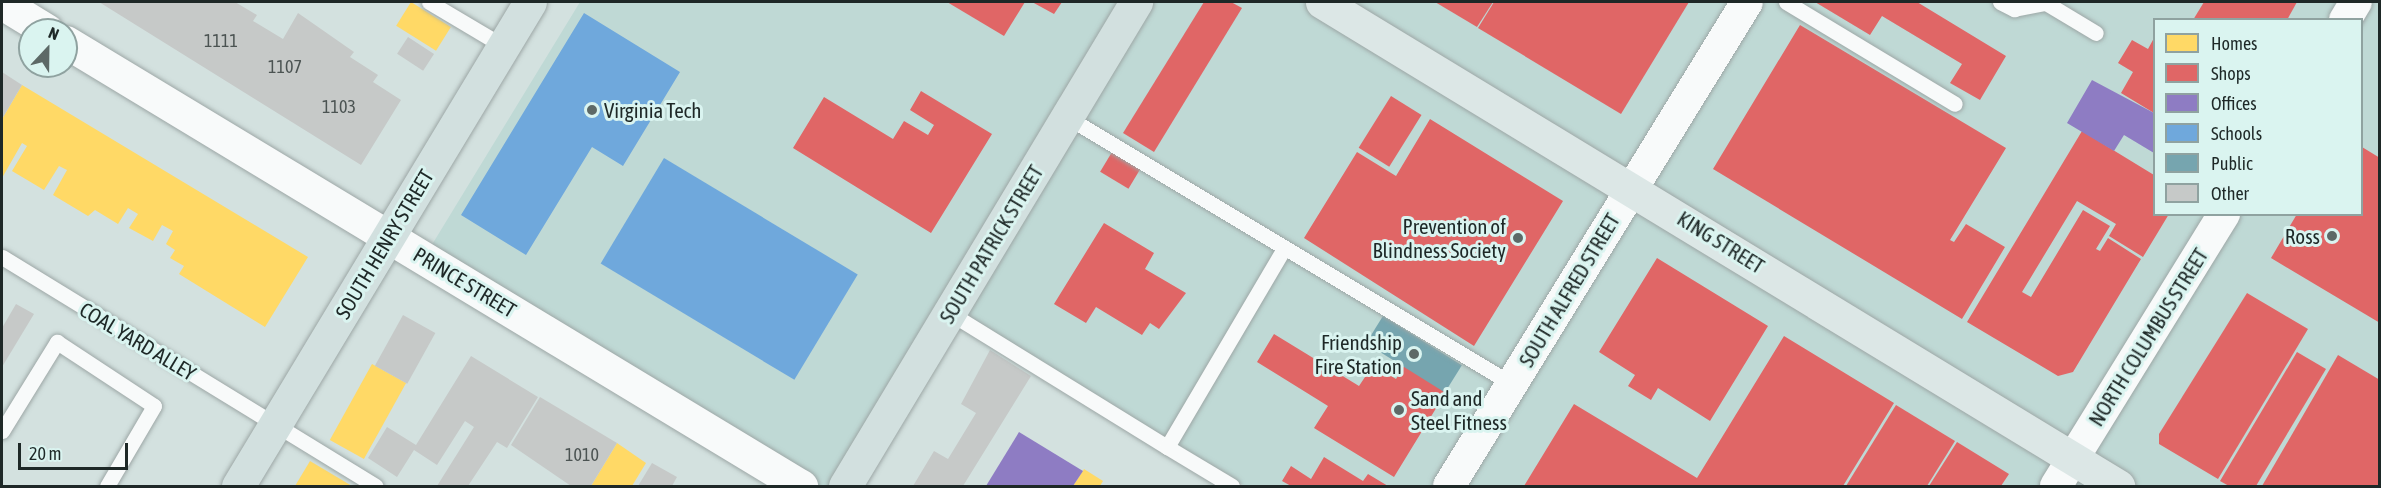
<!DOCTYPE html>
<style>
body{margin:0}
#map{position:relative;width:2381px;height:488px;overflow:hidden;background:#d3e1df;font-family:"Asap Condensed",sans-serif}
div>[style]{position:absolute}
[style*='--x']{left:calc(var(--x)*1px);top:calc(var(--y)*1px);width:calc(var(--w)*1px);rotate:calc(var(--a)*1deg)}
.built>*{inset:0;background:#bfd9d5}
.homes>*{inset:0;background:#ffd966;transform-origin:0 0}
.shops>*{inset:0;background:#e06666;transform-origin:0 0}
.offices>*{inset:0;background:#8e7cc3}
.schools>*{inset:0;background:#6fa8dc;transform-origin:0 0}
.public>*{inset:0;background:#76a5af;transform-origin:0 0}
.building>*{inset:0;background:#c6c9c8;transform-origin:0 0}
.roads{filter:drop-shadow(0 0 2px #9da7a6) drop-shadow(0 0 2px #9da7a6)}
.service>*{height:15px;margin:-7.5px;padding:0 7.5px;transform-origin:7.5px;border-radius:7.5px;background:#f8fafa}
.minor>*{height:32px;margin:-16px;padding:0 16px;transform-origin:16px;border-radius:16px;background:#f8fafa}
.tertiary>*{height:33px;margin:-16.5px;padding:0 16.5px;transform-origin:16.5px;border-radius:16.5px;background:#f8fafa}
.primary>*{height:33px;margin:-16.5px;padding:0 16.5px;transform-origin:16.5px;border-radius:16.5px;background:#dce7e6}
.trunk>*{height:33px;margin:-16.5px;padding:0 16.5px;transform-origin:16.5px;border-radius:16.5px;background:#d2e0df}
.dots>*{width:16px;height:16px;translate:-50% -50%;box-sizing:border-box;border:3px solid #daf4f0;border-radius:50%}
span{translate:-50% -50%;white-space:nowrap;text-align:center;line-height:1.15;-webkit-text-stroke:6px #daf4f0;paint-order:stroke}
.number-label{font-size:18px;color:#4b5352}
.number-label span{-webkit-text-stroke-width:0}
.poi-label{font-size:21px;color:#1e2827}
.left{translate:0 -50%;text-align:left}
.right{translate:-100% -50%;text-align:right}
.street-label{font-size:21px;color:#1e2827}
.frame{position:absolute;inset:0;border:3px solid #1e2827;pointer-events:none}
.legend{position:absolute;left:2153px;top:18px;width:210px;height:198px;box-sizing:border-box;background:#daf4f0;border:2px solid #8fa2a0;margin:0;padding:8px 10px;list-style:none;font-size:18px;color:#1e2827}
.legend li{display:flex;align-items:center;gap:12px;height:30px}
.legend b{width:30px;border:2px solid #8fa2a0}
.north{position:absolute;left:18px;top:18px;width:60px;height:60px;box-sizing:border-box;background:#daf4f0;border:2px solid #8fa2a0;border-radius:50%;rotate:22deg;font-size:16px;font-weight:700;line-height:24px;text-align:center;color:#1e2827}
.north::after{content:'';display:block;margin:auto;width:21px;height:27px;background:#5d6967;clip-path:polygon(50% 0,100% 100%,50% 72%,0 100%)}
.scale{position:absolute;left:18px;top:443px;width:110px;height:27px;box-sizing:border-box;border:3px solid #1e2827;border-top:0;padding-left:8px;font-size:18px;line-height:21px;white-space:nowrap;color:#1e2827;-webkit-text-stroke:4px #daf4f0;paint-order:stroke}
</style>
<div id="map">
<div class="built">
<div style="clip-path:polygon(evenodd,580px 2px,2379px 2px,2379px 486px,1245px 486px,950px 309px,843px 486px,795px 486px,422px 261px,580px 2px,2154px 20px,2362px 20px,2362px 214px,2154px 214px,2154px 20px)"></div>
</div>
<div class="homes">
<div style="left:411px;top:2px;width:47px;height:28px;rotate:32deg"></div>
<div style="clip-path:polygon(22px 85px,308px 257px,265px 327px,179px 274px,184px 266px,170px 258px,175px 250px,166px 244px,173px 231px,162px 225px,153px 241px,129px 228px,138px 214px,128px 208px,118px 224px,95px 210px,88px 216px,53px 195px,67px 170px,59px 166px,44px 190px,12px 171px,27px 146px,22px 143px,2px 178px,2px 119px)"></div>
<div style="left:372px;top:364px;width:39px;height:87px;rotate:29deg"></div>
<div style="clip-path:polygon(617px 443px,646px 463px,632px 486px,591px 486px)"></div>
<div style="clip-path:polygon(310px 461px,352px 486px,295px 486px)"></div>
<div style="clip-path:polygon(1084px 469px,1103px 481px,1100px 486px,1073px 486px)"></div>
</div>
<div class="shops">
<div style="clip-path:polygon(947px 2px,1025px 2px,1004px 36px)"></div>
<div style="clip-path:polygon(1032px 2px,1062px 2px,1054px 14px)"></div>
<div style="clip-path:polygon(1204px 2px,1231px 2px,1242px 8px,1154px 152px,1123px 133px)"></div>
<div style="clip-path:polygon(1435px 2px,1493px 2px,1477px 27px)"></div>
<div style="clip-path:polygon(1494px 2px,1689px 2px,1621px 114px,1478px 28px)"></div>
<div style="clip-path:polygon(1815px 2px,1917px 2px,2006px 56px,1980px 100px,1950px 83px,1962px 64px,1882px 16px,1870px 35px)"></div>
<div style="clip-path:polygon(2204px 2px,2297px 2px,2287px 20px,2193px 20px)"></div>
<div style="clip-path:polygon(1800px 25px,2006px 148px,1950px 240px,1954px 242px,1966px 224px,2005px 247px,1962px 319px,1713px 169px)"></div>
<div style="clip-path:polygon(2154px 38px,2154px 113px,2121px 93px,2133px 72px,2118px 63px,2132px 40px,2148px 49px)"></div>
<div style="clip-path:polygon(921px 91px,992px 134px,931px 233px,793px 148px,824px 97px,893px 139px,904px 121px,928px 135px,934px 125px,910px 110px)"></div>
<div style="left:1391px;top:96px;width:36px;height:61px;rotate:32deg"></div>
<div style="clip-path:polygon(1430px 119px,1563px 201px,1474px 346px,1304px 238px,1357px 152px,1396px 176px)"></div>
<div style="clip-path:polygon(2082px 131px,2154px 175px,2154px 214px,2169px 214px,2143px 257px,2109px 236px,2116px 224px,2077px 201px,2022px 292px,2031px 297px,2083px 210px,2110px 226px,2096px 249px,2100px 251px,2108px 238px,2141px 259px,2073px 372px,2058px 376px,1967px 322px)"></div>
<div style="clip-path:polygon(2362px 147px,2380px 158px,2380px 323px,2271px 258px,2297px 214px,2362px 214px)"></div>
<div style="left:1112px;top:152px;width:33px;height:23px;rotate:31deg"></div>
<div style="clip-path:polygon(1104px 223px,1154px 253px,1145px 269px,1186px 293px,1159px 329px,1150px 323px,1142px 335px,1096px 307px,1086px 323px,1054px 304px)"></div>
<div style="clip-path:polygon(1657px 258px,1768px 326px,1710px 421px,1658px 388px,1651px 400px,1628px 386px,1635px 375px,1599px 352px)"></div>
<div style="clip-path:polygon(2247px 293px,2308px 329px,2218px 479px,2159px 444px,2159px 434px)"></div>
<div style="clip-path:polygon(1274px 334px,1359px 386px,1373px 365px,1396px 379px,1404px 366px,1446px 392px,1394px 477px,1314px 428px,1328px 406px,1257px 362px)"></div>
<div style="clip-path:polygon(1784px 336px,1894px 403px,1843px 486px,1524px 486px,1574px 404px,1697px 478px)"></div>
<div style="clip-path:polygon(2297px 352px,2326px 369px,2256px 486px,2229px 486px,2220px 481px)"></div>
<div style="clip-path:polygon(2338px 355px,2380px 380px,2380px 486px,2262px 486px)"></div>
<div style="clip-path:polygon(1896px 405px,1955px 441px,1927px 486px,1846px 486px)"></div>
<div style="clip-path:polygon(1957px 442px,2009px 474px,2001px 486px,1929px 486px)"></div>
<div style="clip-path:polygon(1324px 457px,1363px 481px,1368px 474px,1388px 486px,1291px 486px,1282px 481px,1291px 466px,1311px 479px)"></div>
</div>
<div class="offices">
<div style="clip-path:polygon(2092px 80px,2154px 113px,2154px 153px,2124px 135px,2114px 151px,2067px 123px)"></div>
<div style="clip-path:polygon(1019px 432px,1083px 471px,1073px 486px,986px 486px)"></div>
</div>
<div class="schools">
<div style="clip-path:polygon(584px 13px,680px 72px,623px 166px,592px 147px,526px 255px,461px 215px)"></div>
<div style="left:664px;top:158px;width:226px;height:123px;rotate:31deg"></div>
</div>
<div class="public">
<div style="left:1383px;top:316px;width:93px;height:32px;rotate:32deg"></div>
</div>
<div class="building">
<div style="clip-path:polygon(99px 2px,235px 2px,257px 15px,253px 21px,283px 39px,298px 13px,354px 52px,350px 57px,378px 75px,373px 82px,401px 100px,361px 165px)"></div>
<div style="left:408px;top:37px;width:31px;height:20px;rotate:33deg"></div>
<div style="clip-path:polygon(2px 72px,22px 85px,2px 119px)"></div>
<div style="clip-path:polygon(16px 304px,34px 314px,2px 367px,2px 328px)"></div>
<div style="left:403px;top:315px;width:37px;height:58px;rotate:29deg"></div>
<div style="clip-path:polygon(990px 350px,1031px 376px,963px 486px,913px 486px,934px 451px,948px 459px,976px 413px,961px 404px)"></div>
<div style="clip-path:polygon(471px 356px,538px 397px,507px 448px,497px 442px,468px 486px,437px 486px,474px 427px,465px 421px,437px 465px,414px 450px,397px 477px,368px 458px,387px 427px,416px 445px)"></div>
<div style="clip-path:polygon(540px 397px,617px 443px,591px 486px,571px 486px,511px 445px)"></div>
<div style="clip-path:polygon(652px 463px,677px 477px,672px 486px,638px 486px)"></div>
</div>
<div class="roads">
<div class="service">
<div style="--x:429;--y:2;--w:86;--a:30.7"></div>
<div style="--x:1786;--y:2;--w:197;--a:31.1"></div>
<div style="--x:2000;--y:2;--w:16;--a:27"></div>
<div style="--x:2014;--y:9;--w:33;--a:-11"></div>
<div style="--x:2046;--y:3;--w:58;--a:31"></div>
<div style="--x:1067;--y:117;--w:519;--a:30.96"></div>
<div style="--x:2;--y:257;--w:438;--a:31.5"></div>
<div style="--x:950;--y:313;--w:255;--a:31.7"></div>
<div style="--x:2;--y:431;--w:105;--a:-58.3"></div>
<div style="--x:57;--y:342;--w:116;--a:33.4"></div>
<div style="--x:154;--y:406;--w:93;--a:120.4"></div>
<div style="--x:1232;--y:486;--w:76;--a:-149"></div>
<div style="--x:1167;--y:447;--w:231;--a:-59.5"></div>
</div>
<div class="minor">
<div style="--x:2345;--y:20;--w:21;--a:-59"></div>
<div style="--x:1449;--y:486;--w:568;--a:-58.38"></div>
<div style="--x:2056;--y:486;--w:320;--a:-58.3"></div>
</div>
<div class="tertiary">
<div style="--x:2;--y:3;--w:52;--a:31.5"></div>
<div style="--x:66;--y:42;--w:859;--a:31.14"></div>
</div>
<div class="primary">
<div style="--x:1322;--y:2;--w:932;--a:31.3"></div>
</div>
<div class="trunk">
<div style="--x:238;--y:486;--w:565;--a:-58.9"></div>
<div style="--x:845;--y:486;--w:565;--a:-58.98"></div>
</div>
</div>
<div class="dots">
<div style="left:592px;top:110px;background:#5d6967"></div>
<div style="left:2332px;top:236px;background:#5d6967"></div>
<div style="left:1518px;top:238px;background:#5d6967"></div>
<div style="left:1414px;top:354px;background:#5d6967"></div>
<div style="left:1399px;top:410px;background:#5d6967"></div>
</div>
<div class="number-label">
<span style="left:221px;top:41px">1111</span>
<span style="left:285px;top:67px">1107</span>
<span style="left:339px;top:107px">1103</span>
<span style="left:582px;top:455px">1010</span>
</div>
<div class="poi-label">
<span class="left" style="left:604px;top:110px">Virginia Tech</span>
<span class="right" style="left:1506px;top:238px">Prevention of<br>Blindness Society</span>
<span class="right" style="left:2320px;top:236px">Ross</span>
<span class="right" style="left:1402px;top:354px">Friendship<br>Fire Station</span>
<span class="left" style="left:1411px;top:410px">Sand and<br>Steel Fitness</span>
</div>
<div class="street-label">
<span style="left:1721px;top:242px;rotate:32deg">KING STREET</span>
<span style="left:384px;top:244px;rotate:-59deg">SOUTH HENRY STREET</span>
<span style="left:991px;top:244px;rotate:-59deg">SOUTH PATRICK STREET</span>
<span style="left:465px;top:282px;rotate:31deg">PRINCE STREET</span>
<span style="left:1569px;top:290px;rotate:-59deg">SOUTH ALFRED STREET</span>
<span style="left:2148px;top:337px;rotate:-58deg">NORTH COLUMBUS STREET</span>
<span style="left:138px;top:341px;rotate:31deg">COAL YARD ALLEY</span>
</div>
<div class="frame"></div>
<ul class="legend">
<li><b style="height:16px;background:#ffd966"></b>Homes</li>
<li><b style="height:16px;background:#e06666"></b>Shops</li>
<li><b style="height:16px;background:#8e7cc3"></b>Offices</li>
<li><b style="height:16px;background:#6fa8dc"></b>Schools</li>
<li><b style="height:16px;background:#76a5af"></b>Public</li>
<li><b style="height:16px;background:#c6c9c8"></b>Other</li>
</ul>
<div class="north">N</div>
<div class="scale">20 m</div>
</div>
